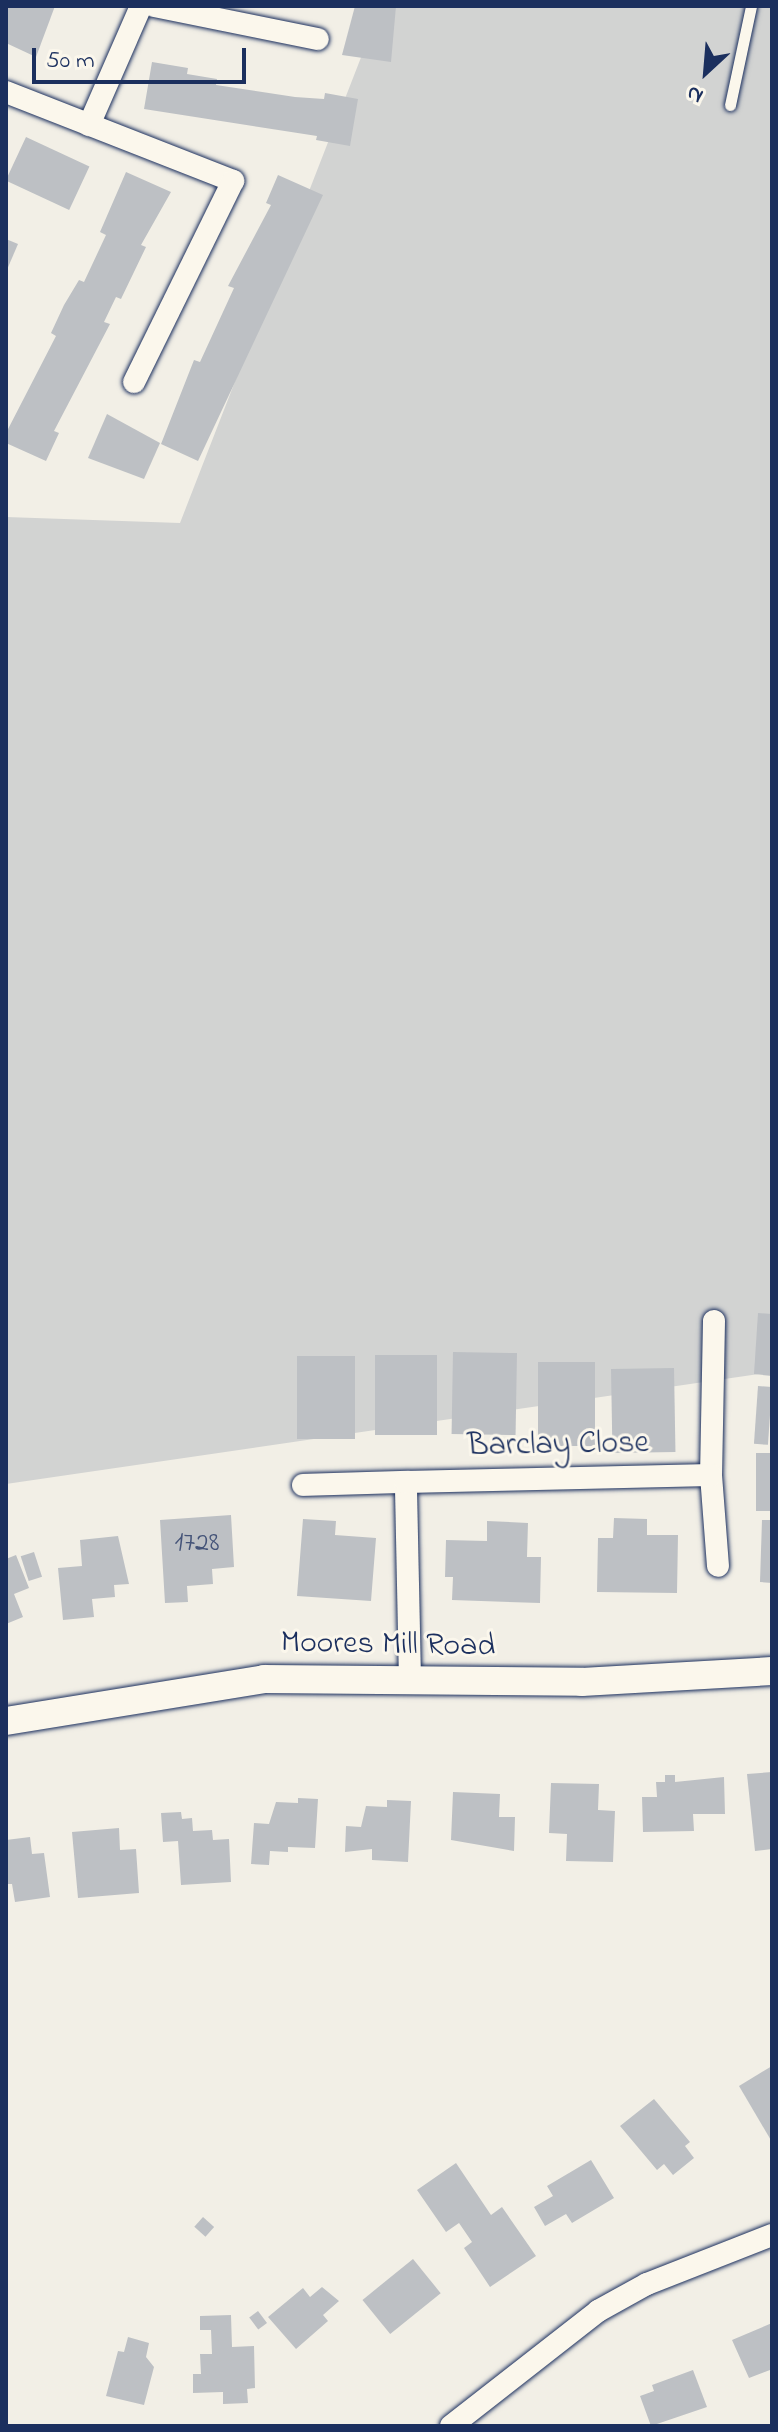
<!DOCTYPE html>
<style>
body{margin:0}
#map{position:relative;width:778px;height:2432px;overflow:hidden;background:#f2efe6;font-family:"Indie Flower",sans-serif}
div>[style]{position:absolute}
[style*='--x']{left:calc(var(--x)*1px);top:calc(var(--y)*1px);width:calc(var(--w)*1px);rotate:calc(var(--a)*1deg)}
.green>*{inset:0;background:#d2d3d2}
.building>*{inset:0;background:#bdc0c4;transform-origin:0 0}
.roads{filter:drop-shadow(0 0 2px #1b2f5e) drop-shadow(0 0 2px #1b2f5e)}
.service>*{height:11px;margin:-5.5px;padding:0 5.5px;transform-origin:5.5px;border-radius:5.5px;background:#fbf7ec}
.minor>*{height:22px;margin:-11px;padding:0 11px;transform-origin:11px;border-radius:11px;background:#fbf7ec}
.tertiary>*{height:28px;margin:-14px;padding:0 14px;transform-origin:14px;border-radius:14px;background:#fbf7ec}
span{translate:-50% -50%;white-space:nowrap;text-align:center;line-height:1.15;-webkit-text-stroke:6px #fbf7ec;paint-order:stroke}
.number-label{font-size:28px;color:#445378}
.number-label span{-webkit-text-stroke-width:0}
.street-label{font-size:32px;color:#1b2f5e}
.frame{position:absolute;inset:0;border:8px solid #1b2f5e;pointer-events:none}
.north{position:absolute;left:666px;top:32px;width:80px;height:80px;-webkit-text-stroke:6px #fbf7ec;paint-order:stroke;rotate:206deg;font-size:22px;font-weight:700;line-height:32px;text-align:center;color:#1b2f5e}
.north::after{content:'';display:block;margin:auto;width:28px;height:36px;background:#1b2f5e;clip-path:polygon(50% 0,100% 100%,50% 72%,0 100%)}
.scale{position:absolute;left:32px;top:48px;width:214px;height:36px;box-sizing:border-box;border:4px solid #1b2f5e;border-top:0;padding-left:10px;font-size:24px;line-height:28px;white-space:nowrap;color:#1b2f5e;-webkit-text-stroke:6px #fbf7ec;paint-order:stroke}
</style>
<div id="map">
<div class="green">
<div style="clip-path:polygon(381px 6px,772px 6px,772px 1372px,6px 1484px,6px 517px,180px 523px)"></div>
</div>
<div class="building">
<div style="clip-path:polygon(6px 6px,55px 6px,36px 57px,6px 43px)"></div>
<div style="clip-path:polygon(355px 6px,396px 6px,391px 62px,342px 55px)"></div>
<div style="clip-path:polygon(152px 62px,188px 68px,187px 74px,217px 79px,216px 85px,295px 97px,324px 99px,325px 93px,358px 99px,350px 146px,316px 140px,317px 136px,144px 109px)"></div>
<div style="left:26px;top:137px;width:70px;height:48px;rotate:25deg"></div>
<div style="clip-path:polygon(126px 172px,171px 192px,141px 245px,146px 247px,121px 299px,116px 297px,104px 322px,110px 324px,54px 431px,59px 433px,46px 461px,6px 443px,6px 433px,56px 336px,51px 333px,64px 305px,79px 280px,84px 282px,106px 235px,100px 232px)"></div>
<div style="clip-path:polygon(278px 175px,323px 195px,198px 461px,161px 444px,194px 360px,200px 362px,234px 288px,228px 286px,271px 205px,266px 203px)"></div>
<div style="clip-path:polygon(6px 239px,18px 244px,6px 272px)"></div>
<div style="clip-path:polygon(107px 414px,160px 443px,144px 479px,88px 458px)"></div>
<div style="clip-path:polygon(758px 1313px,772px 1314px,772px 1376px,754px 1374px)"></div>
<div style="left:453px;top:1352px;width:64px;height:82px;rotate:1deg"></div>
<div style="left:375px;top:1355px;width:62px;height:80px"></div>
<div style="left:297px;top:1356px;width:58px;height:83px"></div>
<div style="left:538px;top:1362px;width:57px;height:84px"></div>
<div style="left:674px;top:1368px;width:84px;height:63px;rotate:89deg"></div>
<div style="left:758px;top:1386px;width:14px;height:58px;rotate:4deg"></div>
<div style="left:756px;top:1453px;width:16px;height:58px"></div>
<div style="clip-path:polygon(231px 1515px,234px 1567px,212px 1569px,213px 1584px,187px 1586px,188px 1602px,165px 1603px,160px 1520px)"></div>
<div style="clip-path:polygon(614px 1518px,647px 1519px,647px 1535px,678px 1535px,677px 1593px,597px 1592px,598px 1538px,613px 1538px)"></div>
<div style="clip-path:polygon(303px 1519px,336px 1521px,335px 1535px,376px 1538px,371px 1601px,297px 1596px)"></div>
<div style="clip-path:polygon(762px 1520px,772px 1520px,772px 1583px,760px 1582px)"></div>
<div style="clip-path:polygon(487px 1521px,528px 1523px,527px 1557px,541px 1557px,540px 1603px,452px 1600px,453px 1577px,445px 1577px,446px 1540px,487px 1541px)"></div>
<div style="clip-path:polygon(118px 1536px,129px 1584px,114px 1585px,115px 1597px,92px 1599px,94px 1617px,63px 1620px,58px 1568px,82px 1566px,80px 1540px)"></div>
<div style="left:34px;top:1552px;width:26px;height:14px;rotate:72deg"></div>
<div style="clip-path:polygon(16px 1555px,29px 1588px,14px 1594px,23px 1617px,6px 1624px,6px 1559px)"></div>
<div style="clip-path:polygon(772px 1772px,772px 1849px,755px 1851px,747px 1774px)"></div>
<div style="clip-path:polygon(665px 1775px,675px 1775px,675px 1782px,724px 1777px,725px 1814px,693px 1814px,694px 1831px,643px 1832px,642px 1797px,657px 1797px,656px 1782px,665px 1782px)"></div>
<div style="clip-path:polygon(551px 1783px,599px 1784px,598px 1810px,615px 1811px,613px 1862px,566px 1861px,567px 1834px,549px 1833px)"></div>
<div style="clip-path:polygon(453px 1792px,500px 1794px,499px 1817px,515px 1817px,514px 1851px,451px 1840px)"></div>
<div style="clip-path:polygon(298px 1798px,318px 1799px,315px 1848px,288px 1847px,288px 1852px,270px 1851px,269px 1865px,251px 1864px,254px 1823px,269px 1824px,276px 1802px,298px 1803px)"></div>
<div style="clip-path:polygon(387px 1800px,411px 1801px,408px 1862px,372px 1860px,372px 1849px,345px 1852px,346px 1826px,361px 1827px,366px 1806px,387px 1807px)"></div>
<div style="clip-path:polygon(181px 1812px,182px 1819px,192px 1818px,193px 1831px,212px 1830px,213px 1840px,229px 1839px,231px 1882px,181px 1885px,178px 1841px,163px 1842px,161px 1813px)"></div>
<div style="clip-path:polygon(119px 1828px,120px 1850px,136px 1849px,139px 1893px,78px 1898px,72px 1832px)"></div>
<div style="clip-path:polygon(30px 1837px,32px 1854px,44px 1853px,50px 1897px,15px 1902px,12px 1884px,6px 1884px,6px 1840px)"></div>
<div style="clip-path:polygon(772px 2066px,772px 2142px,739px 2086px)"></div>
<div style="clip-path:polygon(654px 2099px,690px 2142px,685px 2146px,694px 2158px,673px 2175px,664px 2164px,657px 2170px,620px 2126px)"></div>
<div style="clip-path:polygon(591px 2160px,614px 2198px,572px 2223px,566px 2214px,545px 2226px,534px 2207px,553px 2196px,547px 2186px)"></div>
<div style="clip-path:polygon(456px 2163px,491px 2215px,502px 2207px,536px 2256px,490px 2287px,464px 2248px,472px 2242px,459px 2223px,446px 2232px,417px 2190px)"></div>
<div style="left:203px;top:2217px;width:15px;height:13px;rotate:42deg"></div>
<div style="left:413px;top:2259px;width:44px;height:65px;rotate:51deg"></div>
<div style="clip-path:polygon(322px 2287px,339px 2301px,323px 2315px,328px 2321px,296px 2349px,268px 2317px,303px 2288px,310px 2297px)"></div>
<div style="left:258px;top:2311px;width:15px;height:11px;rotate:53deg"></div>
<div style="clip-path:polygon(231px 2315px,232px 2347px,254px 2346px,255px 2388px,247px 2389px,248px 2403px,223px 2404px,223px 2392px,193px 2393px,193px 2374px,201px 2374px,200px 2354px,212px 2354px,211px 2330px,200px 2330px,200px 2316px)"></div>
<div style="clip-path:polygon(772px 2323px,772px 2375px,770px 2370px,749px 2378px,732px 2340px)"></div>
<div style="clip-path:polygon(128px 2337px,149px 2343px,146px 2357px,154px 2367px,144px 2405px,106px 2396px,118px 2351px,124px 2352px)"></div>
<div style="clip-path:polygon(693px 2370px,707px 2407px,651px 2426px,640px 2396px,654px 2391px,652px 2385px)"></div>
</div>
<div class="roads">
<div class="service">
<div style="--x:730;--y:105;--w:101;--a:-78"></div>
</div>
<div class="minor">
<div style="--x:154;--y:6;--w:167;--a:11.4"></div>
<div style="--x:6;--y:92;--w:244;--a:21.4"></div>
<div style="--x:233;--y:181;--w:224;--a:116.2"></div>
<div style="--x:89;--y:125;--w:130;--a:-66.4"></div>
<div style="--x:714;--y:1321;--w:154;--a:91.1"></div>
<div style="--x:711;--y:1475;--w:91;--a:85.6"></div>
<div style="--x:303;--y:1485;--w:103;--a:-1.7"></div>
<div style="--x:410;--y:1680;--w:198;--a:-91.2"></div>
<div style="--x:406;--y:1482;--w:305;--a:-1.3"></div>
<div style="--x:451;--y:2426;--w:187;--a:-38"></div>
<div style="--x:598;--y:2311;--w:56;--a:-28.9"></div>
<div style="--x:647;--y:2284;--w:134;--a:-21.4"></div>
</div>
<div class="tertiary">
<div style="--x:6;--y:1721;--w:261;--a:-9.2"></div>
<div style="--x:264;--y:1679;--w:318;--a:0.5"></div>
<div style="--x:582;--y:1682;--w:190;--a:-3.3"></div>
</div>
</div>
<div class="number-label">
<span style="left:197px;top:1544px">1728</span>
</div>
<div class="street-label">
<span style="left:558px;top:1446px;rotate:-1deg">Barclay Close</span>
<span style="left:388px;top:1646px;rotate:1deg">Moores Mill Road</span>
</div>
<div class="frame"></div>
<div class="north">N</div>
<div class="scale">50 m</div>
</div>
